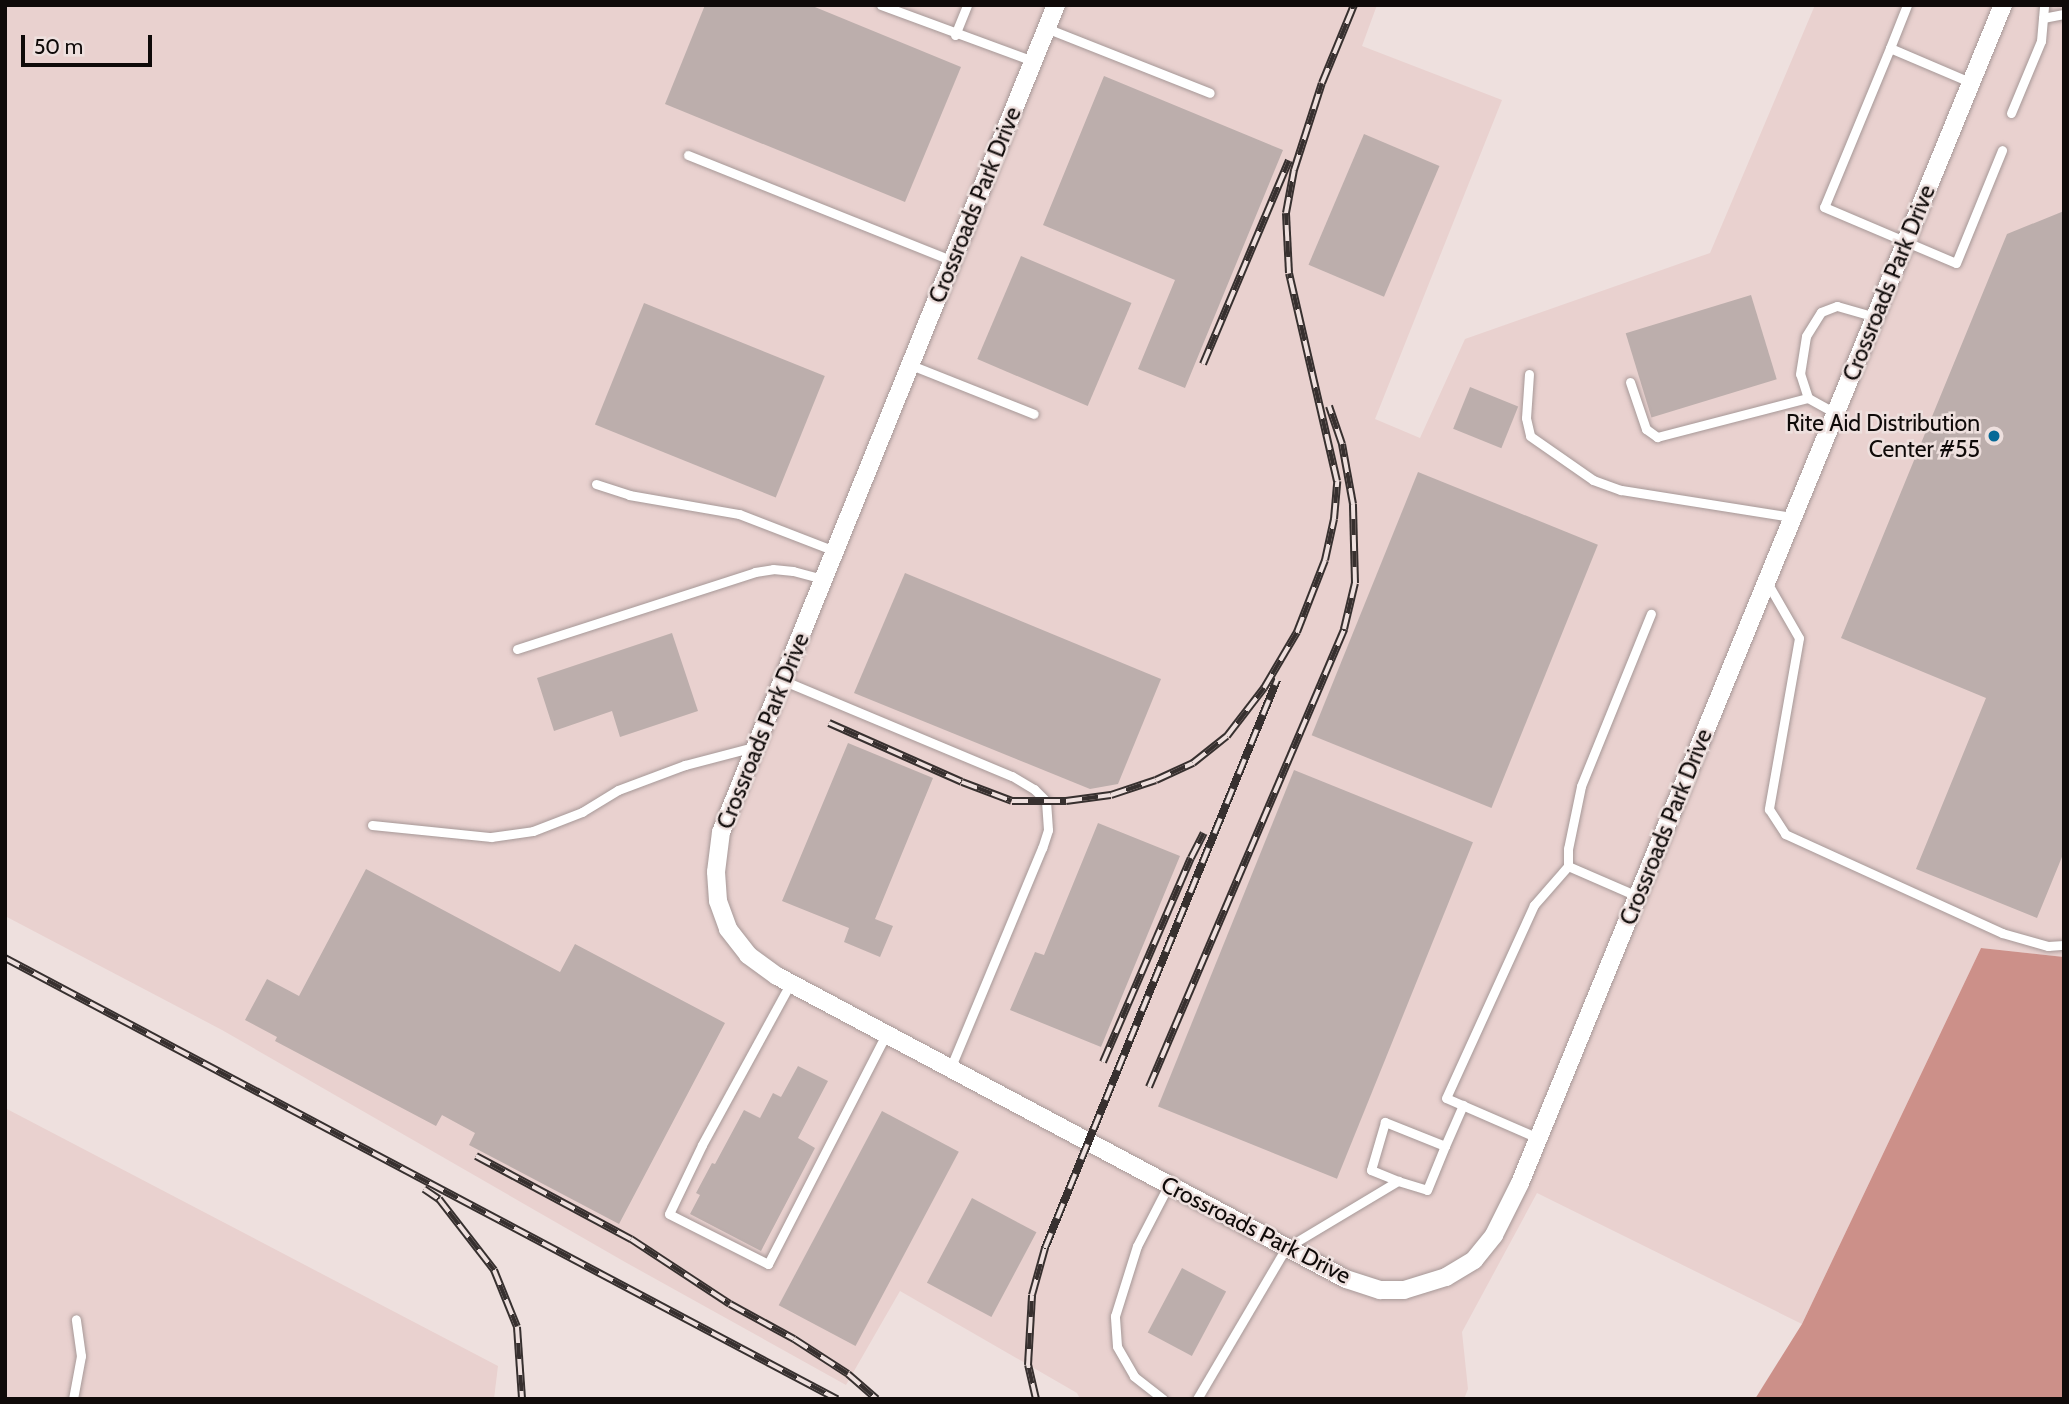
<!DOCTYPE html>
<style>
body{margin:0}
#map{position:relative;width:2069px;height:1404px;overflow:hidden;background:#eee0de;font-family:Cabin,sans-serif}
div>[style]{position:absolute}
[style*='--x']{left:calc(var(--x)*1px);top:calc(var(--y)*1px);width:calc(var(--w)*1px);rotate:calc(var(--a)*1deg)}
.built>*{inset:0;background:#e9d1cf}
.forest>*{inset:0;background:#cc9089}
.building>*{inset:0;background:#bcaeac;transform-origin:0 0}
.roads{filter:drop-shadow(0 0 2px #a69897) drop-shadow(0 0 2px #a69897)}
.lane>*{height:9px;margin:-4.5px;padding:0 4.5px;transform-origin:4.5px;border-radius:4.5px;background:#fff}
.street>*{height:18px;margin:-9px;padding:0 9px;transform-origin:9px;border-radius:9px;background:#fff}
.rail>*{height:8px;margin-top:-4px;transform-origin:0;background:repeating-linear-gradient(90deg,#eee0de 0 16px,#37302f 0 32px);box-sizing:border-box;border-block:2px solid #37302f}
.dots>*{width:19px;height:19px;translate:-50% -50%;box-sizing:border-box;border:4px solid #eee0de;border-radius:50%}
span{translate:-50% -50%;white-space:nowrap;text-align:center;line-height:1.15;-webkit-text-stroke:5px #eee0de;paint-order:stroke}
.street-label{font-size:23px;color:#0f0a09}
.poi-label{font-size:23px;color:#0f0a09}
.right{translate:-100% -50%;text-align:right}
.frame{position:absolute;inset:0;border:7px solid #0f0a09;pointer-events:none}
.scale{position:absolute;left:21px;top:35px;width:131px;height:32px;box-sizing:border-box;border:4px solid #0f0a09;border-top:0;padding-left:9px;font-size:21px;line-height:24px;white-space:nowrap;color:#0f0a09;-webkit-text-stroke:5px #eee0de;paint-order:stroke}
</style>
<div id="map">
<div class="built">
<div style="clip-path:polygon(5px 5px,1377px 5px,1362px 46px,1502px 100px,1375px 419px,1420px 438px,1465px 339px,1710px 253px,1815px 5px,2064px 5px,2064px 957px,1981px 948px,1802px 1324px,1537px 1193px,1462px 1332px,1468px 1389px,1464px 1399px,1080px 1399px,1077px 1393px,900px 1291px,846px 1385px,625px 1262px,222px 1030px,5px 916px)"></div>
<div style="clip-path:polygon(5px 1108px,498px 1366px,494px 1399px,5px 1399px)"></div>
</div>
<div class="forest">
<div style="clip-path:polygon(1981px 948px,2064px 957px,2064px 1399px,1755px 1399px,1802px 1324px)"></div>
</div>
<div class="building">
<div style="clip-path:polygon(705px 5px,810px 5px,961px 67px,905px 202px,665px 104px)"></div>
<div style="clip-path:polygon(1104px 76px,1283px 150px,1185px 388px,1138px 369px,1175px 280px,1043px 225px)"></div>
<div style="left:1364px;top:134px;width:82px;height:142px;rotate:23deg"></div>
<div style="clip-path:polygon(2064px 211px,2064px 852px,2037px 918px,1916px 869px,1986px 698px,1841px 638px,2007px 234px)"></div>
<div style="left:1021px;top:256px;width:120px;height:112px;rotate:23deg"></div>
<div style="left:1751px;top:295px;width:88px;height:131px;rotate:73deg"></div>
<div style="left:644px;top:303px;width:195px;height:131px;rotate:22deg"></div>
<div style="left:1470px;top:387px;width:52px;height:45px;rotate:22deg"></div>
<div style="left:1418px;top:472px;width:194px;height:284px;rotate:22deg"></div>
<div style="clip-path:polygon(905px 573px,1161px 679px,1118px 784px,1090px 789px,854px 693px)"></div>
<div style="clip-path:polygon(672px 633px,698px 711px,620px 737px,612px 711px,554px 731px,537px 678px)"></div>
<div style="clip-path:polygon(848px 743px,933px 778px,875px 919px,893px 926px,880px 957px,844px 942px,849px 928px,782px 901px)"></div>
<div style="left:1294px;top:770px;width:193px;height:363px;rotate:22deg"></div>
<div style="clip-path:polygon(1098px 823px,1180px 856px,1101px 1047px,1010px 1010px,1035px 952px,1044px 955px)"></div>
<div style="clip-path:polygon(366px 869px,560px 972px,575px 944px,725px 1023px,619px 1224px,469px 1145px,475px 1133px,442px 1115px,436px 1126px,275px 1041px,277px 1037px,245px 1020px,267px 979px,299px 996px)"></div>
<div style="clip-path:polygon(798px 1066px,828px 1081px,798px 1138px,815px 1148px,761px 1251px,690px 1214px,700px 1195px,696px 1193px,712px 1163px,715px 1164px,744px 1110px,760px 1118px,773px 1093px,781px 1097px)"></div>
<div style="left:882px;top:1111px;width:87px;height:220px;rotate:28deg"></div>
<div style="left:972px;top:1198px;width:73px;height:96px;rotate:28deg"></div>
<div style="left:1182px;top:1268px;width:50px;height:73px;rotate:28deg"></div>
</div>
<div class="roads">
<div class="lane">
<div style="--x:881;--y:5;--w:162;--a:20.2"></div>
<div style="--x:1907;--y:5;--w:46;--a:111.6"></div>
<div style="--x:1890;--y:48;--w:89;--a:23.1"></div>
<div style="--x:2043;--y:18;--w:21;--a:-11"></div>
<div style="--x:1046;--y:28;--w:176;--a:21.6"></div>
<div style="--x:955;--y:35;--w:32;--a:-68"></div>
<div style="--x:1890;--y:48;--w:172;--a:112.5"></div>
<div style="--x:1824;--y:207;--w:143;--a:23"></div>
<div style="--x:1956;--y:263;--w:122;--a:-67.8"></div>
<div style="--x:2011;--y:113;--w:78;--a:-67.4"></div>
<div style="--x:2041;--y:41;--w:36;--a:-85"></div>
<div style="--x:688;--y:155;--w:285;--a:21.8"></div>
<div style="--x:911;--y:365;--w:132;--a:21.7"></div>
<div style="--x:1529;--y:374;--w:44;--a:93.9"></div>
<div style="--x:1526;--y:418;--w:18;--a:77"></div>
<div style="--x:1530;--y:436;--w:77;--a:34.9"></div>
<div style="--x:1593;--y:480;--w:30;--a:20"></div>
<div style="--x:1621;--y:490;--w:173;--a:9"></div>
<div style="--x:1630;--y:382;--w:50;--a:71.2"></div>
<div style="--x:1646;--y:429;--w:14;--a:36"></div>
<div style="--x:1657;--y:437;--w:156;--a:-14.5"></div>
<div style="--x:1808;--y:398;--w:31;--a:29"></div>
<div style="--x:1808;--y:398;--w:25;--a:-108"></div>
<div style="--x:1800;--y:374;--w:38;--a:-81"></div>
<div style="--x:1806;--y:336;--w:28;--a:-58"></div>
<div style="--x:1821;--y:312;--w:17;--a:-21"></div>
<div style="--x:1837;--y:306;--w:40;--a:16"></div>
<div style="--x:596;--y:484;--w:35;--a:18"></div>
<div style="--x:629;--y:495;--w:112;--a:9.8"></div>
<div style="--x:739;--y:514;--w:103;--a:21.1"></div>
<div style="--x:1768;--y:584;--w:62;--a:60.1"></div>
<div style="--x:1799;--y:638;--w:174;--a:100"></div>
<div style="--x:1769;--y:809;--w:30;--a:57"></div>
<div style="--x:1785;--y:834;--w:239;--a:24.5"></div>
<div style="--x:2002;--y:933;--w:48;--a:15.8"></div>
<div style="--x:2048;--y:946;--w:16;--a:-4"></div>
<div style="--x:517;--y:649;--w:250;--a:-17.9"></div>
<div style="--x:755;--y:572;--w:18;--a:-9"></div>
<div style="--x:773;--y:569;--w:20;--a:6"></div>
<div style="--x:793;--y:571;--w:31;--a:15"></div>
<div style="--x:782;--y:680;--w:249;--a:22.7"></div>
<div style="--x:1012;--y:776;--w:26;--a:31"></div>
<div style="--x:1034;--y:789;--w:17;--a:45"></div>
<div style="--x:1046;--y:801;--w:29;--a:86"></div>
<div style="--x:1048;--y:830;--w:19;--a:108"></div>
<div style="--x:1042;--y:848;--w:239;--a:112.6"></div>
<div style="--x:372;--y:825;--w:120;--a:5.8"></div>
<div style="--x:491;--y:837;--w:42;--a:-8.1"></div>
<div style="--x:533;--y:831;--w:53;--a:-21.2"></div>
<div style="--x:582;--y:812;--w:42;--a:-31.4"></div>
<div style="--x:618;--y:790;--w:72;--a:-20.5"></div>
<div style="--x:685;--y:765;--w:71;--a:-14.6"></div>
<div style="--x:1637;--y:896;--w:75;--a:-156.5"></div>
<div style="--x:1568;--y:866;--w:17;--a:-90"></div>
<div style="--x:1568;--y:849;--w:64;--a:-78.3"></div>
<div style="--x:1581;--y:786;--w:186;--a:-67.9"></div>
<div style="--x:790;--y:984;--w:183;--a:118.7"></div>
<div style="--x:702;--y:1145;--w:76;--a:115.6"></div>
<div style="--x:669;--y:1214;--w:111;--a:26.8"></div>
<div style="--x:768;--y:1264;--w:259;--a:-62.8"></div>
<div style="--x:1538;--y:1138;--w:100;--a:-156.5"></div>
<div style="--x:1446;--y:1098;--w:212;--a:-65.5"></div>
<div style="--x:1534;--y:905;--w:52;--a:-48.9"></div>
<div style="--x:1445;--y:1146;--w:45;--a:-66.3"></div>
<div style="--x:73;--y:1399;--w:44;--a:-79.5"></div>
<div style="--x:81;--y:1356;--w:37;--a:-98"></div>
<div style="--x:1163;--y:1399;--w:37;--a:-142"></div>
<div style="--x:1134;--y:1376;--w:34;--a:-120"></div>
<div style="--x:1117;--y:1346;--w:30;--a:-94"></div>
<div style="--x:1115;--y:1316;--w:73;--a:-72.6"></div>
<div style="--x:1137;--y:1246;--w:68;--a:-62.7"></div>
<div style="--x:1197;--y:1399;--w:175;--a:-59.5"></div>
<div style="--x:1286;--y:1248;--w:131;--a:-30.9"></div>
<div style="--x:1398;--y:1181;--w:30;--a:17"></div>
<div style="--x:1427;--y:1190;--w:48;--a:-67.8"></div>
<div style="--x:1445;--y:1146;--w:65;--a:-158.2"></div>
<div style="--x:1385;--y:1122;--w:50;--a:106.3"></div>
<div style="--x:1371;--y:1170;--w:29;--a:22"></div>
</div>
<div class="street">
<div style="--x:1056;--y:5;--w:892;--a:112.05"></div>
<div style="--x:721;--y:832;--w:40;--a:97.1"></div>
<div style="--x:716;--y:872;--w:29;--a:86"></div>
<div style="--x:718;--y:901;--w:30;--a:70"></div>
<div style="--x:728;--y:929;--w:33;--a:52"></div>
<div style="--x:748;--y:955;--w:36;--a:36"></div>
<div style="--x:777;--y:976;--w:645;--a:28.04"></div>
<div style="--x:1346;--y:1279;--w:36;--a:18"></div>
<div style="--x:1380;--y:1290;--w:24;--a:0"></div>
<div style="--x:1404;--y:1290;--w:44;--a:-17.2"></div>
<div style="--x:1446;--y:1277;--w:33;--a:-31"></div>
<div style="--x:1474;--y:1260;--w:32;--a:-51"></div>
<div style="--x:1494;--y:1235;--w:58;--a:-63.4"></div>
<div style="--x:1520;--y:1183;--w:1273;--a:-67.71"></div>
</div>
</div>
<div class="rail">
<div style="--x:1203;--y:364;--w:221;--a:-67.1"></div>
<div style="--x:829;--y:723;--w:145;--a:23.9"></div>
<div style="--x:962;--y:782;--w:53;--a:20.8"></div>
<div style="--x:1012;--y:801;--w:54;--a:0"></div>
<div style="--x:1066;--y:801;--w:45;--a:-7.6"></div>
<div style="--x:1111;--y:795;--w:47;--a:-18.4"></div>
<div style="--x:1156;--y:780;--w:41;--a:-24.7"></div>
<div style="--x:1193;--y:763;--w:43;--a:-38.5"></div>
<div style="--x:1227;--y:736;--w:61;--a:-52.4"></div>
<div style="--x:1264;--y:688;--w:65;--a:-59.5"></div>
<div style="--x:1297;--y:632;--w:77;--a:-68.7"></div>
<div style="--x:1325;--y:560;--w:42;--a:-77.6"></div>
<div style="--x:1334;--y:519;--w:38;--a:-85"></div>
<div style="--x:1337;--y:481;--w:213;--a:-103"></div>
<div style="--x:1289;--y:273;--w:60;--a:-92.9"></div>
<div style="--x:1286;--y:213;--w:44;--a:-79.5"></div>
<div style="--x:1294;--y:170;--w:91;--a:-72.2"></div>
<div style="--x:1322;--y:83;--w:84;--a:-67.7"></div>
<div style="--x:5;--y:958;--w:942;--a:27.93"></div>
<div style="--x:1103;--y:1062;--w:222;--a:-66.7"></div>
<div style="--x:1191;--y:858;--w:28;--a:-63"></div>
<div style="--x:1149;--y:1087;--w:498;--a:-66.9"></div>
<div style="--x:1344;--y:629;--w:47;--a:-76.6"></div>
<div style="--x:1355;--y:583;--w:79;--a:-91.5"></div>
<div style="--x:1353;--y:504;--w:61;--a:-100.4"></div>
<div style="--x:1342;--y:444;--w:40;--a:-108.9"></div>
<div style="--x:476;--y:1156;--w:176;--a:28.2"></div>
<div style="--x:631;--y:1239;--w:118;--a:33.3"></div>
<div style="--x:730;--y:1304;--w:73;--a:28.7"></div>
<div style="--x:794;--y:1339;--w:64;--a:32.9"></div>
<div style="--x:848;--y:1374;--w:38;--a:41"></div>
<div style="--x:424;--y:1189;--w:18;--a:34"></div>
<div style="--x:439;--y:1199;--w:90;--a:52.2"></div>
<div style="--x:494;--y:1270;--w:61;--a:68"></div>
<div style="--x:517;--y:1327;--w:72;--a:86"></div>
<div style="--x:1036;--y:1399;--w:35;--a:-103"></div>
<div style="--x:1028;--y:1365;--w:70;--a:-86.7"></div>
<div style="--x:1032;--y:1295;--w:49;--a:-74.5"></div>
<div style="--x:1045;--y:1248;--w:614;--a:-67.78"></div>
</div>
<div class="dots">
<div style="left:1994px;top:436px;background:#056997"></div>
</div>
<div class="street-label">
<span style="left:975px;top:205px;rotate:-68deg">Crossroads Park Drive</span>
<span style="left:1889px;top:283px;rotate:-68deg">Crossroads Park Drive</span>
<span style="left:763px;top:731px;rotate:-68deg">Crossroads Park Drive</span>
<span style="left:1666px;top:827px;rotate:-68deg">Crossroads Park Drive</span>
<span style="left:1256px;top:1230px;rotate:27deg">Crossroads Park Drive</span>
</div>
<div class="poi-label">
<span class="right" style="left:1980px;top:436px">Rite Aid Distribution<br>Center #55</span>
</div>
<div class="frame"></div>
<div class="scale">50 m</div>
</div>
